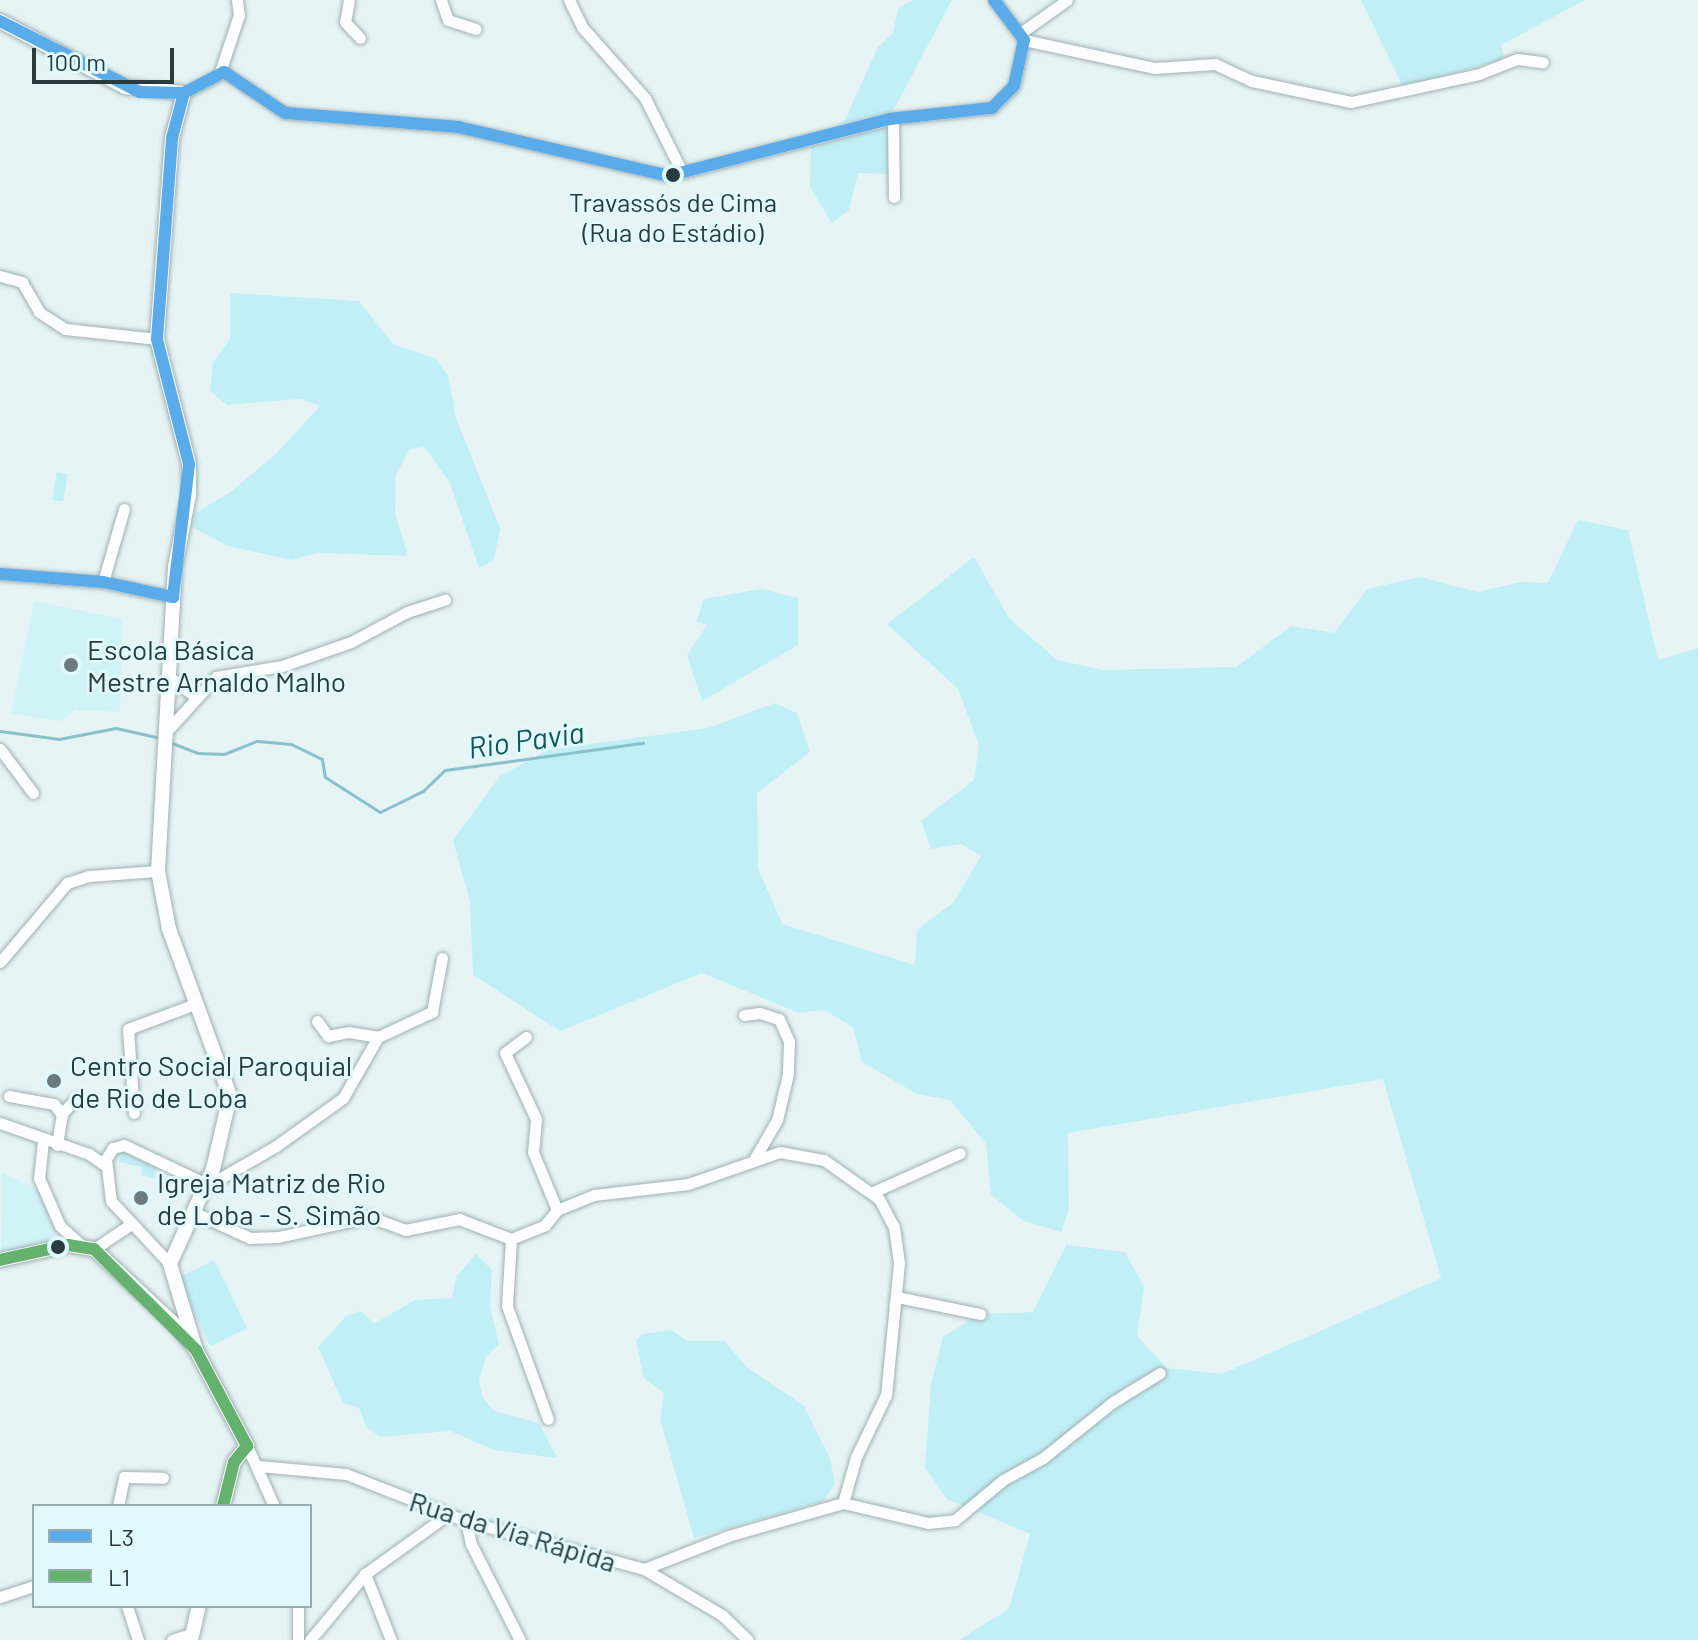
<!DOCTYPE html>
<meta charset="utf-8">
<style>
body{margin:0}
#map{position:relative;width:1698px;height:1640px;overflow:hidden;background:#e6f4f6;font-family:Barlow,sans-serif}
div>[style]{position:absolute}
[style*='--x']{left:calc(var(--x)*1px);top:calc(var(--y)*1px);width:calc(var(--w)*1px);rotate:calc(var(--a)*1deg)}
.built>*{inset:0;background:#d0f3f8}
.green>*{inset:0;background:#c0f0f6;transform-origin:0 0}
.stream>*{height:3px;margin:-1.5px;padding:0 1.5px;transform-origin:1.5px;border-radius:1.5px;background:#89c2ca}
.roads{filter:drop-shadow(0 0 2px #a1afb1) drop-shadow(0 0 2px #a1afb1)}
.minor>*{height:11px;margin:-5.5px;padding:0 5.5px;transform-origin:5.5px;border-radius:5.5px;background:#fbfdfe}
.tertiary>*{height:14px;margin:-7px;padding:0 7px;transform-origin:7px;border-radius:7px;background:#fbfdfe}
.bus-1>*{height:12px;margin:-6px;padding:0 6px;transform-origin:6px;border-radius:6px;background:#5aabea}
.bus-2>*{height:12px;margin:-6px;padding:0 6px;transform-origin:6px;border-radius:6px;background:#65b26e}
.dots>*{width:22px;height:22px;translate:-50% -50%;box-sizing:border-box;border:4px solid #e0f9fc;border-radius:50%}
span{translate:-50% -50%;white-space:nowrap;text-align:center;line-height:1.15;-webkit-text-stroke:6px #e0f9fc;paint-order:stroke}
.bus-label{font-size:26px;color:#2a3b3d}
.poi-label{font-size:28px;color:#2a3b3d}
.left{translate:0 -50%;text-align:left}
.street-label{font-size:28px;color:#2a3b3d}
.water-label{font-size:30px;color:#10545c;font-style:italic}
.legend{position:absolute;left:32px;top:1504px;width:280px;height:104px;box-sizing:border-box;background:#e0f9fc;border:2px solid #97adb0;margin:0;padding:10px 14px;list-style:none;font-size:24px;color:#2a3b3d}
.legend li{display:flex;align-items:center;gap:16px;height:40px}
.legend b{width:40px;border:2px solid #97adb0}
.scale{position:absolute;left:32px;top:48px;width:142px;height:36px;box-sizing:border-box;border:4px solid #2a3b3d;border-top:0;padding-left:10px;font-size:24px;line-height:28px;white-space:nowrap;color:#2a3b3d;-webkit-text-stroke:6px #e0f9fc;paint-order:stroke}
</style>
<div id="map">
<div class="built">
<div style="clip-path:polygon(34px 601px,122px 619px,120px 712px,74px 710px,61px 721px,11px 714px)"></div>
<div style="clip-path:polygon(2px 1172px,41px 1191px,59px 1225px,52px 1241px,1px 1255px)"></div>
</div>
<div class="green">
<div style="clip-path:polygon(913px 0,952px 0,893px 111px,843px 124px,878px 47px,893px 33px,898px 8px)"></div>
<div style="clip-path:polygon(1361px 0,1585px 0,1501px 45px,1504px 58px,1499px 61px,1403px 87px)"></div>
<div style="clip-path:polygon(888px 126px,888px 174px,858px 173px,849px 210px,832px 223px,810px 187px,811px 147px)"></div>
<div style="clip-path:polygon(230px 293px,359px 301px,393px 344px,435px 358px,448px 375px,456px 418px,500px 528px,494px 560px,479px 568px,450px 483px,424px 447px,410px 449px,396px 475px,395px 513px,408px 556px,318px 553px,291px 560px,228px 546px,192px 527px,195px 513px,229px 493px,276px 454px,320px 406px,300px 399px,227px 405px,210px 391px,213px 362px,230px 339px)"></div>
<div style="left:57px;top:472px;width:11px;height:28px;rotate:10deg"></div>
<div style="clip-path:polygon(1578px 520px,1628px 530px,1658px 660px,1698px 648px,1698px 1640px,959px 1640px,1009px 1609px,1030px 1534px,947px 1499px,925px 1467px,931px 1384px,943px 1337px,980px 1314px,1033px 1312px,1066px 1245px,1125px 1252px,1144px 1287px,1137px 1336px,1167px 1368px,1222px 1374px,1441px 1278px,1383px 1079px,1068px 1133px,1069px 1210px,1061px 1232px,1024px 1221px,991px 1195px,986px 1144px,950px 1100px,917px 1094px,862px 1062px,853px 1027px,824px 1010px,799px 1013px,702px 973px,560px 1031px,473px 975px,470px 902px,453px 840px,500px 776px,548px 750px,708px 728px,775px 703px,797px 713px,810px 752px,757px 793px,758px 868px,782px 924px,915px 965px,917px 930px,954px 902px,981px 856px,961px 844px,931px 849px,921px 821px,974px 780px,979px 745px,958px 689px,887px 624px,974px 557px,1009px 618px,1057px 660px,1103px 670px,1236px 667px,1291px 626px,1334px 633px,1367px 589px,1420px 577px,1478px 592px,1521px 582px,1548px 583px)"></div>
<div style="clip-path:polygon(762px 589px,798px 598px,798px 645px,702px 701px,687px 655px,707px 625px,696px 622px,704px 599px)"></div>
<div style="clip-path:polygon(122px 1150px,158px 1163px,155px 1178px,141px 1175px,142px 1167px,119px 1162px)"></div>
<div style="clip-path:polygon(476px 1254px,492px 1270px,490px 1305px,499px 1345px,486px 1356px,479px 1381px,483px 1398px,494px 1411px,539px 1423px,557px 1458px,495px 1450px,450px 1431px,381px 1437px,367px 1428px,359px 1408px,343px 1403px,318px 1347px,346px 1316px,361px 1311px,374px 1324px,415px 1300px,452px 1298px,456px 1277px)"></div>
<div style="left:214px;top:1260px;width:76px;height:41px;rotate:64deg"></div>
<div style="clip-path:polygon(671px 1330px,687px 1341px,724px 1341px,748px 1368px,804px 1406px,830px 1458px,835px 1484px,823px 1501px,694px 1538px,660px 1419px,664px 1393px,644px 1378px,636px 1341px,642px 1334px)"></div>
</div>
<div class="stream">
<div style="--x:0;--y:731;--w:60;--a:7.7"></div>
<div style="--x:59;--y:739;--w:58;--a:-10.9"></div>
<div style="--x:116;--y:728;--w:41;--a:12.7"></div>
<div style="--x:172;--y:743;--w:28;--a:21"></div>
<div style="--x:198;--y:753;--w:26;--a:2"></div>
<div style="--x:224;--y:754;--w:35;--a:-22"></div>
<div style="--x:257;--y:741;--w:34;--a:5"></div>
<div style="--x:291;--y:744;--w:34;--a:26"></div>
<div style="--x:322;--y:759;--w:18;--a:81"></div>
<div style="--x:325;--y:777;--w:65;--a:32.5"></div>
<div style="--x:380;--y:812;--w:48;--a:-26"></div>
<div style="--x:423;--y:791;--w:30;--a:-44"></div>
<div style="--x:445;--y:770;--w:200;--a:-7.8"></div>
</div>
<div class="roads">
<div class="minor">
<div style="--x:349;--y:0;--w:22;--a:100"></div>
<div style="--x:345;--y:22;--w:22;--a:47"></div>
<div style="--x:441;--y:0;--w:21;--a:71"></div>
<div style="--x:448;--y:20;--w:29;--a:18"></div>
<div style="--x:569;--y:0;--w:30;--a:64"></div>
<div style="--x:582;--y:27;--w:95;--a:48.4"></div>
<div style="--x:645;--y:98;--w:83;--a:63.4"></div>
<div style="--x:1022;--y:32;--w:55;--a:-35.4"></div>
<div style="--x:1024;--y:40;--w:134;--a:12.1"></div>
<div style="--x:1155;--y:68;--w:60;--a:-3.8"></div>
<div style="--x:1215;--y:64;--w:41;--a:24.7"></div>
<div style="--x:1252;--y:81;--w:101;--a:12"></div>
<div style="--x:1351;--y:102;--w:131;--a:-12.3"></div>
<div style="--x:1479;--y:74;--w:41;--a:-21.5"></div>
<div style="--x:1517;--y:59;--w:26;--a:7"></div>
<div style="--x:220;--y:72;--w:60;--a:-71.6"></div>
<div style="--x:239;--y:15;--w:15;--a:-98"></div>
<div style="--x:184;--y:93;--w:45;--a:-27.7"></div>
<div style="--x:224;--y:72;--w:73;--a:33.9"></div>
<div style="--x:285;--y:113;--w:174;--a:4.6"></div>
<div style="--x:458;--y:127;--w:216;--a:13.1"></div>
<div style="--x:668;--y:176;--w:229;--a:-14.4"></div>
<div style="--x:890;--y:119;--w:103;--a:-6.2"></div>
<div style="--x:992;--y:108;--w:31;--a:-45"></div>
<div style="--x:1014;--y:86;--w:47;--a:-77.7"></div>
<div style="--x:1024;--y:40;--w:50;--a:-126.9"></div>
<div style="--x:893;--y:119;--w:78;--a:89.3"></div>
<div style="--x:0;--y:276;--w:23;--a:15"></div>
<div style="--x:22;--y:282;--w:34;--a:60"></div>
<div style="--x:39;--y:312;--w:31;--a:33"></div>
<div style="--x:65;--y:329;--w:93;--a:6.2"></div>
<div style="--x:0;--y:574;--w:103;--a:4.4"></div>
<div style="--x:103;--y:582;--w:72;--a:12.1"></div>
<div style="--x:103;--y:582;--w:76;--a:-74"></div>
<div style="--x:168;--y:676;--w:34;--a:37"></div>
<div style="--x:165;--y:733;--w:76;--a:-47.7"></div>
<div style="--x:216;--y:677;--w:67;--a:-9.5"></div>
<div style="--x:282;--y:666;--w:73;--a:-19.2"></div>
<div style="--x:351;--y:642;--w:64;--a:-28.2"></div>
<div style="--x:407;--y:612;--w:40;--a:-18"></div>
<div style="--x:0;--y:749;--w:55;--a:53.1"></div>
<div style="--x:0;--y:962;--w:104;--a:-49.7"></div>
<div style="--x:67;--y:883;--w:22;--a:-18"></div>
<div style="--x:88;--y:876;--w:70;--a:-4.1"></div>
<div style="--x:744;--y:1015;--w:16;--a:-7"></div>
<div style="--x:760;--y:1013;--w:20;--a:18"></div>
<div style="--x:779;--y:1019;--w:24;--a:66"></div>
<div style="--x:789;--y:1041;--w:33;--a:92"></div>
<div style="--x:788;--y:1074;--w:47;--a:103.4"></div>
<div style="--x:777;--y:1120;--w:44;--a:120.1"></div>
<div style="--x:317;--y:1021;--w:19;--a:54"></div>
<div style="--x:328;--y:1036;--w:20;--a:-11"></div>
<div style="--x:348;--y:1032;--w:30;--a:9"></div>
<div style="--x:526;--y:1037;--w:26;--a:143"></div>
<div style="--x:505;--y:1053;--w:73;--a:64.8"></div>
<div style="--x:536;--y:1119;--w:33;--a:95"></div>
<div style="--x:533;--y:1152;--w:63;--a:67.5"></div>
<div style="--x:9;--y:1096;--w:46;--a:10.1"></div>
<div style="--x:54;--y:1104;--w:14;--a:54"></div>
<div style="--x:134;--y:1113;--w:84;--a:-94.1"></div>
<div style="--x:128;--y:1029;--w:72;--a:-20.5"></div>
<div style="--x:0;--y:1123;--w:94;--a:19.2"></div>
<div style="--x:89;--y:1154;--w:19;--a:35"></div>
<div style="--x:43;--y:1141;--w:37;--a:96"></div>
<div style="--x:39;--y:1178;--w:52;--a:66.4"></div>
<div style="--x:60;--y:1226;--w:30;--a:42"></div>
<div style="--x:57;--y:1145;--w:32;--a:-81"></div>
<div style="--x:62;--y:1113;--w:20;--a:-45"></div>
<div style="--x:208;--y:1179;--w:11;--a:0"></div>
<div style="--x:219;--y:1179;--w:66;--a:-30.1"></div>
<div style="--x:276;--y:1146;--w:82;--a:-35.6"></div>
<div style="--x:343;--y:1098;--w:70;--a:-60.2"></div>
<div style="--x:378;--y:1037;--w:60;--a:-24.8"></div>
<div style="--x:432;--y:1012;--w:55;--a:-79.5"></div>
<div style="--x:873;--y:1192;--w:95;--a:-24.1"></div>
<div style="--x:193;--y:1212;--w:63;--a:24.5"></div>
<div style="--x:250;--y:1238;--w:28;--a:-2"></div>
<div style="--x:278;--y:1237;--w:94;--a:-12.3"></div>
<div style="--x:370;--y:1217;--w:37;--a:20"></div>
<div style="--x:405;--y:1230;--w:55;--a:-11.5"></div>
<div style="--x:459;--y:1219;--w:56;--a:21"></div>
<div style="--x:511;--y:1239;--w:37;--a:-22"></div>
<div style="--x:545;--y:1225;--w:19;--a:-51"></div>
<div style="--x:557;--y:1210;--w:40;--a:-22"></div>
<div style="--x:594;--y:1195;--w:95;--a:-6.7"></div>
<div style="--x:688;--y:1184;--w:97;--a:-19.2"></div>
<div style="--x:780;--y:1152;--w:45;--a:10.3"></div>
<div style="--x:824;--y:1160;--w:67;--a:35.3"></div>
<div style="--x:879;--y:1199;--w:32;--a:62"></div>
<div style="--x:894;--y:1227;--w:36;--a:82"></div>
<div style="--x:899;--y:1263;--w:133;--a:95.6"></div>
<div style="--x:886;--y:1395;--w:69;--a:115.8"></div>
<div style="--x:856;--y:1457;--w:48;--a:105.8"></div>
<div style="--x:511;--y:1239;--w:67;--a:93.4"></div>
<div style="--x:507;--y:1306;--w:120;--a:70.1"></div>
<div style="--x:94;--y:1249;--w:45;--a:-34"></div>
<div style="--x:170;--y:1264;--w:86;--a:-133.1"></div>
<div style="--x:111;--y:1201;--w:42;--a:-96.8"></div>
<div style="--x:106;--y:1159;--w:13;--a:-58"></div>
<div style="--x:113;--y:1148;--w:11;--a:-15"></div>
<div style="--x:124;--y:1145;--w:91;--a:25.4"></div>
<div style="--x:897;--y:1297;--w:85;--a:11.6"></div>
<div style="--x:247;--y:1446;--w:66;--a:65.8"></div>
<div style="--x:259;--y:1466;--w:87;--a:5.3"></div>
<div style="--x:346;--y:1474;--w:129;--a:21.4"></div>
<div style="--x:466;--y:1521;--w:184;--a:15.1"></div>
<div style="--x:644;--y:1569;--w:91;--a:30.5"></div>
<div style="--x:722;--y:1615;--w:36;--a:44"></div>
<div style="--x:843;--y:1503;--w:87;--a:13.2"></div>
<div style="--x:928;--y:1523;--w:27;--a:-6"></div>
<div style="--x:955;--y:1520;--w:62;--a:-39.8"></div>
<div style="--x:1003;--y:1480;--w:46;--a:-28.8"></div>
<div style="--x:1043;--y:1458;--w:90;--a:-38.7"></div>
<div style="--x:1113;--y:1402;--w:55;--a:-31.7"></div>
<div style="--x:118;--y:1506;--w:30;--a:-78"></div>
<div style="--x:124;--y:1477;--w:39;--a:1"></div>
<div style="--x:466;--y:1521;--w:24;--a:78"></div>
<div style="--x:471;--y:1544;--w:108;--a:63"></div>
<div style="--x:644;--y:1569;--w:90;--a:-21.4"></div>
<div style="--x:728;--y:1536;--w:120;--a:-16"></div>
<div style="--x:365;--y:1574;--w:71;--a:68.5"></div>
<div style="--x:0;--y:1597;--w:36;--a:-18"></div>
<div style="--x:127;--y:1606;--w:36;--a:72"></div>
<div style="--x:172;--y:1640;--w:22;--a:-18"></div>
<div style="--x:298;--y:1640;--w:34;--a:-90"></div>
<div style="--x:310;--y:1640;--w:86;--a:-50.2"></div>
<div style="--x:365;--y:1574;--w:101;--a:-35.7"></div>
</div>
<div class="tertiary">
<div style="--x:0;--y:21;--w:141;--a:27.8"></div>
<div style="--x:125;--y:87;--w:59;--a:5.8"></div>
<div style="--x:184;--y:93;--w:47;--a:104.9"></div>
<div style="--x:172;--y:138;--w:202;--a:94.3"></div>
<div style="--x:157;--y:339;--w:129;--a:75.6"></div>
<div style="--x:189;--y:464;--w:31;--a:90"></div>
<div style="--x:189;--y:495;--w:73;--a:101"></div>
<div style="--x:175;--y:567;--w:304;--a:93.2"></div>
<div style="--x:158;--y:871;--w:59;--a:79.3"></div>
<div style="--x:169;--y:929;--w:178;--a:69.9"></div>
<div style="--x:230;--y:1096;--w:75;--a:103.1"></div>
<div style="--x:213;--y:1169;--w:104;--a:114.4"></div>
<div style="--x:170;--y:1264;--w:90;--a:73.2"></div>
<div style="--x:0;--y:1260;--w:70;--a:-12.4"></div>
<div style="--x:68;--y:1245;--w:26;--a:9"></div>
<div style="--x:94;--y:1249;--w:112;--a:43.2"></div>
<div style="--x:176;--y:1326;--w:31;--a:50"></div>
<div style="--x:196;--y:1350;--w:109;--a:62"></div>
<div style="--x:247;--y:1446;--w:21;--a:129"></div>
<div style="--x:234;--y:1462;--w:45;--a:104"></div>
<div style="--x:191;--y:1640;--w:35;--a:-77"></div>
</div>
</div>
<div class="bus-1">
<div style="--x:0;--y:21;--w:157;--a:26.9"></div>
<div style="--x:140;--y:92;--w:44;--a:1.3"></div>
<div style="--x:184;--y:93;--w:45;--a:-27.7"></div>
<div style="--x:224;--y:72;--w:73;--a:33.9"></div>
<div style="--x:285;--y:113;--w:174;--a:4.6"></div>
<div style="--x:458;--y:127;--w:216;--a:13.1"></div>
<div style="--x:668;--y:176;--w:229;--a:-14.4"></div>
<div style="--x:890;--y:119;--w:103;--a:-6.2"></div>
<div style="--x:992;--y:108;--w:31;--a:-45"></div>
<div style="--x:1014;--y:86;--w:47;--a:-77.7"></div>
<div style="--x:1024;--y:40;--w:50;--a:-126.9"></div>
<div style="--x:0;--y:574;--w:103;--a:4.4"></div>
<div style="--x:103;--y:582;--w:72;--a:12.1"></div>
<div style="--x:173;--y:597;--w:134;--a:-83.1"></div>
<div style="--x:189;--y:464;--w:129;--a:-104.4"></div>
<div style="--x:157;--y:339;--w:202;--a:-85.7"></div>
<div style="--x:172;--y:138;--w:47;--a:-75.1"></div>
</div>
<div class="bus-2">
<div style="--x:0;--y:1260;--w:70;--a:-12.4"></div>
<div style="--x:68;--y:1245;--w:26;--a:9"></div>
<div style="--x:94;--y:1249;--w:144;--a:44.7"></div>
<div style="--x:196;--y:1350;--w:109;--a:62"></div>
<div style="--x:223;--y:1506;--w:45;--a:-76"></div>
<div style="--x:234;--y:1462;--w:21;--a:-51"></div>
</div>
<div class="dots">
<div style="left:673px;top:175px;background:#2a3b3d"></div>
<div style="left:71px;top:665px;background:#6c7c7e"></div>
<div style="left:54px;top:1081px;background:#6c7c7e"></div>
<div style="left:141px;top:1198px;background:#6c7c7e"></div>
<div style="left:58px;top:1247px;background:#2a3b3d"></div>
</div>
<div class="bus-label">
<span style="left:673px;top:217px">Travassós de Cima<br>(Rua do Estádio)</span>
</div>
<div class="poi-label">
<span class="left" style="left:87px;top:665px">Escola Básica<br>Mestre Arnaldo Malho</span>
<span class="left" style="left:70px;top:1081px">Centro Social Paroquial<br>de Rio de Loba</span>
<span class="left" style="left:157px;top:1198px">Igreja Matriz de Rio<br>de Loba - S. Simão</span>
</div>
<div class="street-label">
<span style="left:513px;top:1531px;rotate:17deg">Rua da Via Rápida</span>
</div>
<div class="water-label">
<span style="left:526px;top:739px;rotate:-8deg">Rio Pavia</span>
</div>
<ul class="legend">
<li><b style="height:10px;background:#5aabea"></b>L3</li>
<li><b style="height:10px;background:#65b26e"></b>L1</li>
</ul>
<div class="scale">100 m</div>
</div>
